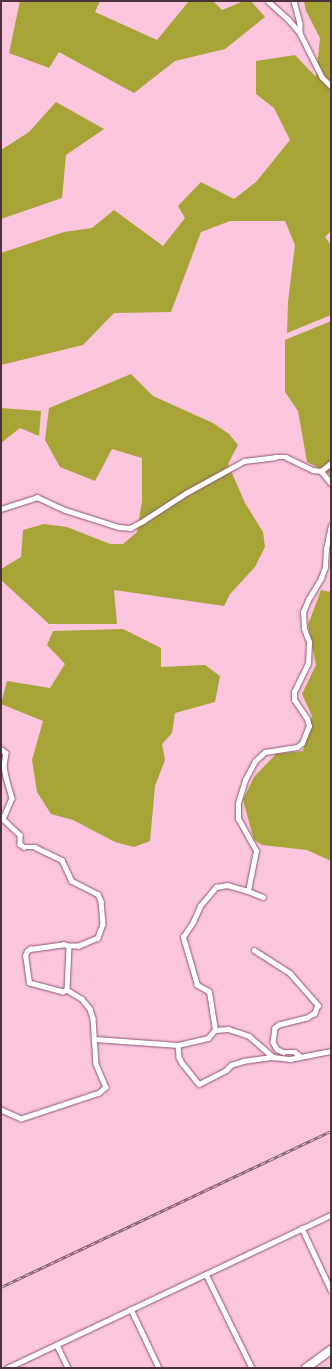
<!DOCTYPE html>
<style>
body{margin:0}
#map{position:relative;width:332px;height:1369px;overflow:hidden;background:#fbc5de;font-family:Arial,sans-serif}
div>[style]{position:absolute}
[style*='--x']{left:calc(var(--x)*1px);top:calc(var(--y)*1px);width:calc(var(--w)*1px);rotate:calc(var(--a)*1deg)}
.forest>*{inset:0;background:#a6a436}
.roads{filter:drop-shadow(0 0 1px #8c5270) drop-shadow(0 0 1px #8c5270)}
.minor>*{height:4.5px;margin:-2.25px;padding:0 2.25px;transform-origin:2.25px;border-radius:2.25px;background:#fff}
.trunk>*{height:8px;margin:-4px;padding:0 4px;transform-origin:4px;border-radius:4px;background:#fff}
.rail>*{height:3px;margin-top:-1.5px;transform-origin:0;background:repeating-linear-gradient(90deg,#fbc5de 0 4.5px,#7a5969 0 9px);box-sizing:border-box;border-block:1px solid #7a5969}
span{translate:-50% -50%;white-space:nowrap;text-align:center;line-height:1.15;-webkit-text-stroke:3px #fbc5de;paint-order:stroke}
.frame{position:absolute;inset:0;border:2px solid #4c323f;pointer-events:none}
</style>
<div id="map">
<div class="forest">
<div style="clip-path:polygon(20px 1px,100px 1px,95px 12px,157px 40px,189px 1px,213px 1px,222px 10px,244px 1px,251px 1px,265px 17px,225px 49px,175px 61px,134px 93px,59px 52px,49px 68px,9px 53px)"></div>
<div style="clip-path:polygon(304px 1px,331px 1px,331px 231px,325px 237px,331px 245px,331px 315px,287px 333px,288px 302px,295px 245px,285px 221px,230px 221px,201px 232px,171px 312px,114px 313px,83px 345px,1px 365px,1px 253px,64px 232px,92px 228px,114px 210px,163px 246px,185px 218px,178px 206px,201px 182px,234px 199px,256px 182px,290px 140px,274px 108px,256px 94px,256px 61px,295px 55px,316px 77px,320px 38px,306px 11px)"></div>
<div style="clip-path:polygon(56px 102px,104px 129px,66px 155px,62px 198px,1px 219px,1px 150px,29px 132px)"></div>
<div style="clip-path:polygon(331px 321px,331px 476px,327px 472px,307px 462px,298px 411px,285px 392px,285px 340px)"></div>
<div style="clip-path:polygon(131px 374px,153px 396px,213px 423px,229px 434px,238px 445px,228px 464px,245px 503px,263px 532px,265px 547px,255px 567px,230px 594px,224px 606px,114px 590px,117px 624px,49px 624px,1px 580px,1px 569px,21px 557px,23px 530px,44px 524px,67px 527px,110px 544px,123px 544px,137px 532px,142px 501px,142px 458px,112px 449px,95px 481px,60px 467px,45px 440px,49px 408px)"></div>
<div style="clip-path:polygon(1px 408px,41px 411px,39px 436px,20px 428px,1px 443px)"></div>
<div style="clip-path:polygon(321px 590px,331px 592px,331px 861px,307px 850px,262px 845px,254px 840px,243px 800px,254px 777px,276px 754px,303px 751px,312px 716px,302px 694px,316px 665px,308px 625px)"></div>
<div style="clip-path:polygon(123px 629px,161px 648px,161px 667px,205px 665px,220px 676px,215px 702px,175px 713px,172px 733px,162px 744px,165px 760px,155px 786px,150px 841px,134px 847px,115px 842px,73px 820px,51px 814px,37px 792px,32px 760px,43px 721px,1px 704px,7px 681px,50px 688px,65px 664px,47px 645px,53px 631px)"></div>
</div>
<div class="roads">
<div class="minor">
<div style="--x:268;--y:1;--w:27;--a:42"></div>
<div style="--x:288;--y:19;--w:18;--a:49"></div>
<div style="--x:300;--y:33;--w:49;--a:63.4"></div>
<div style="--x:322;--y:77;--w:13;--a:45"></div>
<div style="--x:294;--y:1;--w:23;--a:75"></div>
<div style="--x:300;--y:23;--w:10;--a:90"></div>
<div style="--x:321;--y:471;--w:16;--a:50"></div>
<div style="--x:1;--y:509;--w:38;--a:-18"></div>
<div style="--x:37;--y:497;--w:31;--a:25"></div>
<div style="--x:65;--y:510;--w:57;--a:17.5"></div>
<div style="--x:119;--y:527;--w:11;--a:5"></div>
<div style="--x:130;--y:528;--w:15;--a:-28"></div>
<div style="--x:143;--y:521;--w:51;--a:-33.1"></div>
<div style="--x:186;--y:493;--w:66;--a:-28.9"></div>
<div style="--x:244;--y:461;--w:31;--a:-7"></div>
<div style="--x:275;--y:457;--w:11;--a:0"></div>
<div style="--x:286;--y:457;--w:30;--a:26"></div>
<div style="--x:313;--y:470;--w:8;--a:7"></div>
<div style="--x:321;--y:471;--w:13;--a:-39"></div>
<div style="--x:1;--y:749;--w:6;--a:39"></div>
<div style="--x:6;--y:753;--w:13;--a:99"></div>
<div style="--x:4;--y:766;--w:11;--a:80"></div>
<div style="--x:6;--y:777;--w:22;--a:74"></div>
<div style="--x:12;--y:798;--w:23;--a:113"></div>
<div style="--x:3;--y:819;--w:23;--a:43"></div>
<div style="--x:20;--y:835;--w:9;--a:90"></div>
<div style="--x:20;--y:844;--w:5;--a:37"></div>
<div style="--x:24;--y:847;--w:11;--a:0"></div>
<div style="--x:35;--y:847;--w:30;--a:26"></div>
<div style="--x:62;--y:860;--w:23;--a:65"></div>
<div style="--x:72;--y:881;--w:29;--a:27"></div>
<div style="--x:98;--y:894;--w:8;--a:67"></div>
<div style="--x:101;--y:901;--w:23;--a:85"></div>
<div style="--x:103;--y:924;--w:15;--a:110"></div>
<div style="--x:98;--y:938;--w:21;--a:157"></div>
<div style="--x:79;--y:946;--w:10;--a:180"></div>
<div style="--x:69;--y:946;--w:44;--a:92.6"></div>
<div style="--x:67;--y:990;--w:17;--a:31"></div>
<div style="--x:82;--y:999;--w:13;--a:51"></div>
<div style="--x:90;--y:1009;--w:9;--a:72"></div>
<div style="--x:93;--y:1018;--w:46;--a:86.3"></div>
<div style="--x:96;--y:1064;--w:25;--a:67"></div>
<div style="--x:106;--y:1087;--w:9;--a:139"></div>
<div style="--x:99;--y:1093;--w:82;--a:161.6"></div>
<div style="--x:21;--y:1119;--w:22;--a:-156"></div>
<div style="--x:248;--y:891;--w:16;--a:22"></div>
<div style="--x:254;--y:950;--w:43;--a:32.6"></div>
<div style="--x:290;--y:973;--w:43;--a:48.8"></div>
<div style="--x:318;--y:1005;--w:9;--a:111"></div>
<div style="--x:315;--y:1013;--w:9;--a:148"></div>
<div style="--x:307;--y:1018;--w:29;--a:166"></div>
<div style="--x:279;--y:1025;--w:5;--a:143"></div>
<div style="--x:275;--y:1028;--w:14;--a:98"></div>
<div style="--x:273;--y:1042;--w:8;--a:60"></div>
<div style="--x:277;--y:1049;--w:7;--a:27"></div>
<div style="--x:283;--y:1052;--w:12;--a:0"></div>
<div style="--x:295;--y:1052;--w:6;--a:39"></div>
<div style="--x:67;--y:990;--w:4;--a:153"></div>
<div style="--x:63;--y:992;--w:35;--a:-165"></div>
<div style="--x:29;--y:983;--w:27;--a:-98"></div>
<div style="--x:25;--y:956;--w:5;--a:-68"></div>
<div style="--x:27;--y:951;--w:4;--a:-34"></div>
<div style="--x:30;--y:949;--w:34;--a:-8"></div>
<div style="--x:64;--y:944;--w:5;--a:22"></div>
<div style="--x:215;--y:1030;--w:38;--a:-99"></div>
<div style="--x:209;--y:992;--w:14;--a:-150"></div>
<div style="--x:197;--y:985;--w:50;--a:-106.3"></div>
<div style="--x:183;--y:937;--w:18;--a:-56"></div>
<div style="--x:193;--y:922;--w:17;--a:-66"></div>
<div style="--x:200;--y:906;--w:25;--a:-50"></div>
<div style="--x:216;--y:887;--w:11;--a:-10"></div>
<div style="--x:227;--y:885;--w:22;--a:16"></div>
<div style="--x:248;--y:891;--w:41;--a:-78.7"></div>
<div style="--x:256;--y:851;--w:37;--a:-119"></div>
<div style="--x:238;--y:819;--w:16;--a:-90"></div>
<div style="--x:238;--y:803;--w:24;--a:-73"></div>
<div style="--x:245;--y:780;--w:21;--a:-62"></div>
<div style="--x:255;--y:761;--w:13;--a:-42"></div>
<div style="--x:265;--y:752;--w:32;--a:-9"></div>
<div style="--x:297;--y:747;--w:6;--a:-39"></div>
<div style="--x:302;--y:743;--w:18;--a:-68"></div>
<div style="--x:309;--y:726;--w:7;--a:-106"></div>
<div style="--x:307;--y:719;--w:23;--a:-124"></div>
<div style="--x:294;--y:700;--w:8;--a:-90"></div>
<div style="--x:294;--y:692;--w:32;--a:-64"></div>
<div style="--x:308;--y:663;--w:21;--a:-87"></div>
<div style="--x:309;--y:642;--w:14;--a:-111"></div>
<div style="--x:304;--y:629;--w:17;--a:-93"></div>
<div style="--x:303;--y:612;--w:13;--a:-67"></div>
<div style="--x:308;--y:600;--w:26;--a:-59"></div>
<div style="--x:321;--y:578;--w:12;--a:-70"></div>
<div style="--x:325;--y:567;--w:18;--a:-87"></div>
<div style="--x:326;--y:549;--w:24;--a:-78"></div>
<div style="--x:95;--y:1039;--w:83;--a:4.1"></div>
<div style="--x:178;--y:1045;--w:31;--a:-13"></div>
<div style="--x:208;--y:1038;--w:11;--a:-49"></div>
<div style="--x:215;--y:1030;--w:13;--a:-4"></div>
<div style="--x:228;--y:1029;--w:22;--a:18"></div>
<div style="--x:249;--y:1036;--w:32;--a:41"></div>
<div style="--x:178;--y:1045;--w:12;--a:85"></div>
<div style="--x:179;--y:1057;--w:7;--a:63"></div>
<div style="--x:182;--y:1063;--w:27;--a:51"></div>
<div style="--x:199;--y:1084;--w:30;--a:-27"></div>
<div style="--x:226;--y:1070;--w:7;--a:-45"></div>
<div style="--x:231;--y:1065;--w:13;--a:-18"></div>
<div style="--x:243;--y:1061;--w:30;--a:-8"></div>
<div style="--x:273;--y:1057;--w:17;--a:7"></div>
<div style="--x:290;--y:1059;--w:42;--a:-11"></div>
<div style="--x:302;--y:1228;--w:68;--a:64.9"></div>
<div style="--x:206;--y:1274;--w:105;--a:63.9"></div>
<div style="--x:131;--y:1309;--w:65;--a:64.6"></div>
<div style="--x:57;--y:1345;--w:25;--a:64"></div>
<div style="--x:7;--y:1368;--w:358;--a:-25.3"></div>
</div>
<div class="trunk">
<div style="--x:306;--y:1368;--w:31;--a:-36"></div>
</div>
</div>
<div class="rail">
<div style="--x:1;--y:1287;--w:365;--a:-25.3"></div>
</div>
<div class="frame"></div>
</div>
